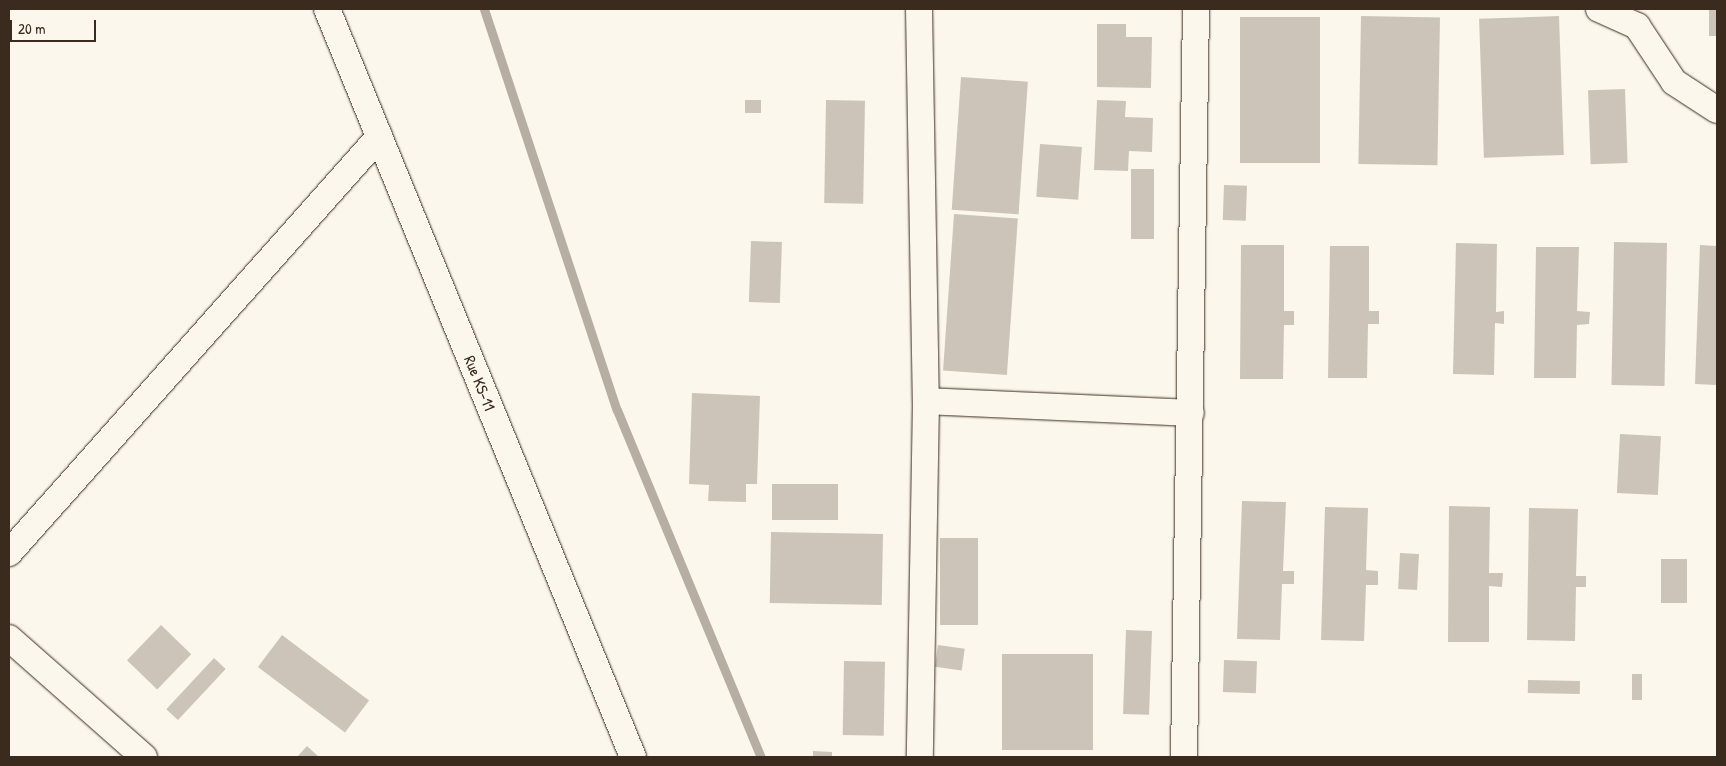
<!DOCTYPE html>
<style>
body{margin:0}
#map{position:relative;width:1726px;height:766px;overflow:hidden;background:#fbf7ec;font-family:"Patrick Hand",sans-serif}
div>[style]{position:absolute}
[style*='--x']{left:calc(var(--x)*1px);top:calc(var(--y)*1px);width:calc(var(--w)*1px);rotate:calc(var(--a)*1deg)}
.stream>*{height:9px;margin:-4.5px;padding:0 4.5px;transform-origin:4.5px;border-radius:4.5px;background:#b6aea2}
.building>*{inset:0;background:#ccc4b9;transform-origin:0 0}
.roads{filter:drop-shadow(0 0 1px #3b2a1e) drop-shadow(0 0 1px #3b2a1e)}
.minor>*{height:26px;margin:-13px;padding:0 13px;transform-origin:13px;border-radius:13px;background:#fbf7ec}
span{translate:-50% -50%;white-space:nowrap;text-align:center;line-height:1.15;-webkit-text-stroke:4.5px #fbf7ec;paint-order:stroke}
.street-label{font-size:16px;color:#3b2a1e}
.frame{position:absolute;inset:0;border:10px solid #3b2a1e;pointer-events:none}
.scale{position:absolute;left:10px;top:20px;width:86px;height:22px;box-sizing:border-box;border:2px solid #3b2a1e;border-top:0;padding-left:6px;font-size:15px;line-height:18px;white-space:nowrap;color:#3b2a1e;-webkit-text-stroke:4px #fbf7ec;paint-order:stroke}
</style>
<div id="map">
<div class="stream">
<div style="--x:484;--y:9;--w:422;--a:71.7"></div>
<div style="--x:617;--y:410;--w:376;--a:67.5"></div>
</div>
<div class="building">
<div style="left:1709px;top:9px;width:8px;height:27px"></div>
<div style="left:1361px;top:16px;width:79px;height:148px;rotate:1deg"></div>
<div style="left:1559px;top:16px;width:139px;height:80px;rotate:88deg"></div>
<div style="left:1320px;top:17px;width:146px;height:80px;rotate:90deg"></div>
<div style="clip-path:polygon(1097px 24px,1126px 24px,1126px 37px,1152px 37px,1151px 88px,1097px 87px)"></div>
<div style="left:961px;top:77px;width:67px;height:133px;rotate:4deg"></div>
<div style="left:1625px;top:89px;width:74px;height:37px;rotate:88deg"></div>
<div style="left:761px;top:100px;width:13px;height:16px;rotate:90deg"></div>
<div style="left:826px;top:100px;width:39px;height:103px;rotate:1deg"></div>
<div style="clip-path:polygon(1097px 100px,1126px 101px,1125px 117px,1153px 118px,1152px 152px,1129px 151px,1128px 171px,1094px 170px)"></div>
<div style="left:1040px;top:144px;width:42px;height:53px;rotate:4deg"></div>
<div style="left:1131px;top:169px;width:23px;height:70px"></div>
<div style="left:1224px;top:185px;width:23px;height:35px;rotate:2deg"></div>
<div style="left:954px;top:214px;width:64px;height:157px;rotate:4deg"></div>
<div style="left:751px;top:241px;width:31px;height:61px;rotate:2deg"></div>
<div style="left:1614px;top:242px;width:53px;height:143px;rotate:1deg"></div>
<div style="clip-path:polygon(1456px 243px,1497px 244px,1496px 312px,1504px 311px,1504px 324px,1495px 323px,1494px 375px,1453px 374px)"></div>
<div style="clip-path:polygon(1241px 245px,1284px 245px,1284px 311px,1294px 311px,1294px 325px,1284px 325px,1283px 379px,1240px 379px)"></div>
<div style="clip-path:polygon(1700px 245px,1717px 246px,1717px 385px,1695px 384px)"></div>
<div style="clip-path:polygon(1330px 246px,1369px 246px,1369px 311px,1379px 311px,1379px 324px,1368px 324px,1367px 378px,1328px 378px)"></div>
<div style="clip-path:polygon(1536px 247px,1579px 247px,1577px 311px,1590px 312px,1589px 324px,1577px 325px,1576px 378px,1534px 378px)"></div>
<div style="clip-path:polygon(692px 393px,760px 396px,757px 484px,746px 484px,746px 502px,708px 501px,709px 485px,689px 484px)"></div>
<div style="left:1620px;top:434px;width:41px;height:59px;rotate:3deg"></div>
<div style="left:838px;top:484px;width:36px;height:66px;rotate:90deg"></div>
<div style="clip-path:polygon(1242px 501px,1286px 502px,1283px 571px,1294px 571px,1294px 584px,1282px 584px,1280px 640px,1237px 639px)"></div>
<div style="clip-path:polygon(1449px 506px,1490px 507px,1489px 573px,1503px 573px,1502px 587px,1489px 586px,1489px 642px,1448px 642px)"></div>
<div style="clip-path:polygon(1325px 507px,1368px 508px,1366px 570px,1378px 571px,1378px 585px,1366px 585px,1364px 641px,1321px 640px)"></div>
<div style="clip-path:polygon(1529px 508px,1578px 509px,1576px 576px,1586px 576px,1586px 587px,1576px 587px,1575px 641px,1527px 640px)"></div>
<div style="left:771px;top:532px;width:112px;height:71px;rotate:1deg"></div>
<div style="left:940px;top:538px;width:38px;height:87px"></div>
<div style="left:1400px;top:553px;width:19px;height:36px;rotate:3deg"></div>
<div style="left:1661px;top:559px;width:26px;height:44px"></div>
<div style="left:161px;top:625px;width:42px;height:49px;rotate:44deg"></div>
<div style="left:1126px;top:630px;width:26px;height:84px;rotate:2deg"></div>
<div style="left:282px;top:635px;width:109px;height:40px;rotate:37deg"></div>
<div style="left:938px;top:645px;width:27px;height:22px;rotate:8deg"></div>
<div style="left:1002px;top:654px;width:91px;height:96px"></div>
<div style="left:214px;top:658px;width:16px;height:70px;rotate:43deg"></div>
<div style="left:1224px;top:660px;width:33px;height:32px;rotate:2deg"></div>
<div style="left:844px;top:661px;width:41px;height:74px;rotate:1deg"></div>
<div style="left:1632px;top:674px;width:10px;height:26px"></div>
<div style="left:1528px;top:680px;width:52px;height:13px;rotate:1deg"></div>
<div style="clip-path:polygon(307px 746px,319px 757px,297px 757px)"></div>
<div style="clip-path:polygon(813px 751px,832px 752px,832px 757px,813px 757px)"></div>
</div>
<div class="roads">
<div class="minor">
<div style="--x:327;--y:9;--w:808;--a:67.75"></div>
<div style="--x:919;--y:9;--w:392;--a:89"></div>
<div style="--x:926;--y:401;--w:356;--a:91"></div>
<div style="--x:1599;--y:9;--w:42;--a:24.1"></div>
<div style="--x:1637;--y:26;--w:67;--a:56.5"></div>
<div style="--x:1674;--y:82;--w:51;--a:33.1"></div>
<div style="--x:926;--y:401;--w:265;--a:2.6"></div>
<div style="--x:9;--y:553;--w:557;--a:-48.35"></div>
<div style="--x:9;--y:638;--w:180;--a:41.4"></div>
<div style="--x:1184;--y:757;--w:748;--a:-89.08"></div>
</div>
</div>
<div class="street-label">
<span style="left:480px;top:383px;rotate:68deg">Rue KS-11</span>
</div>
<div class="frame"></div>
<div class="scale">20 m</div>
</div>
